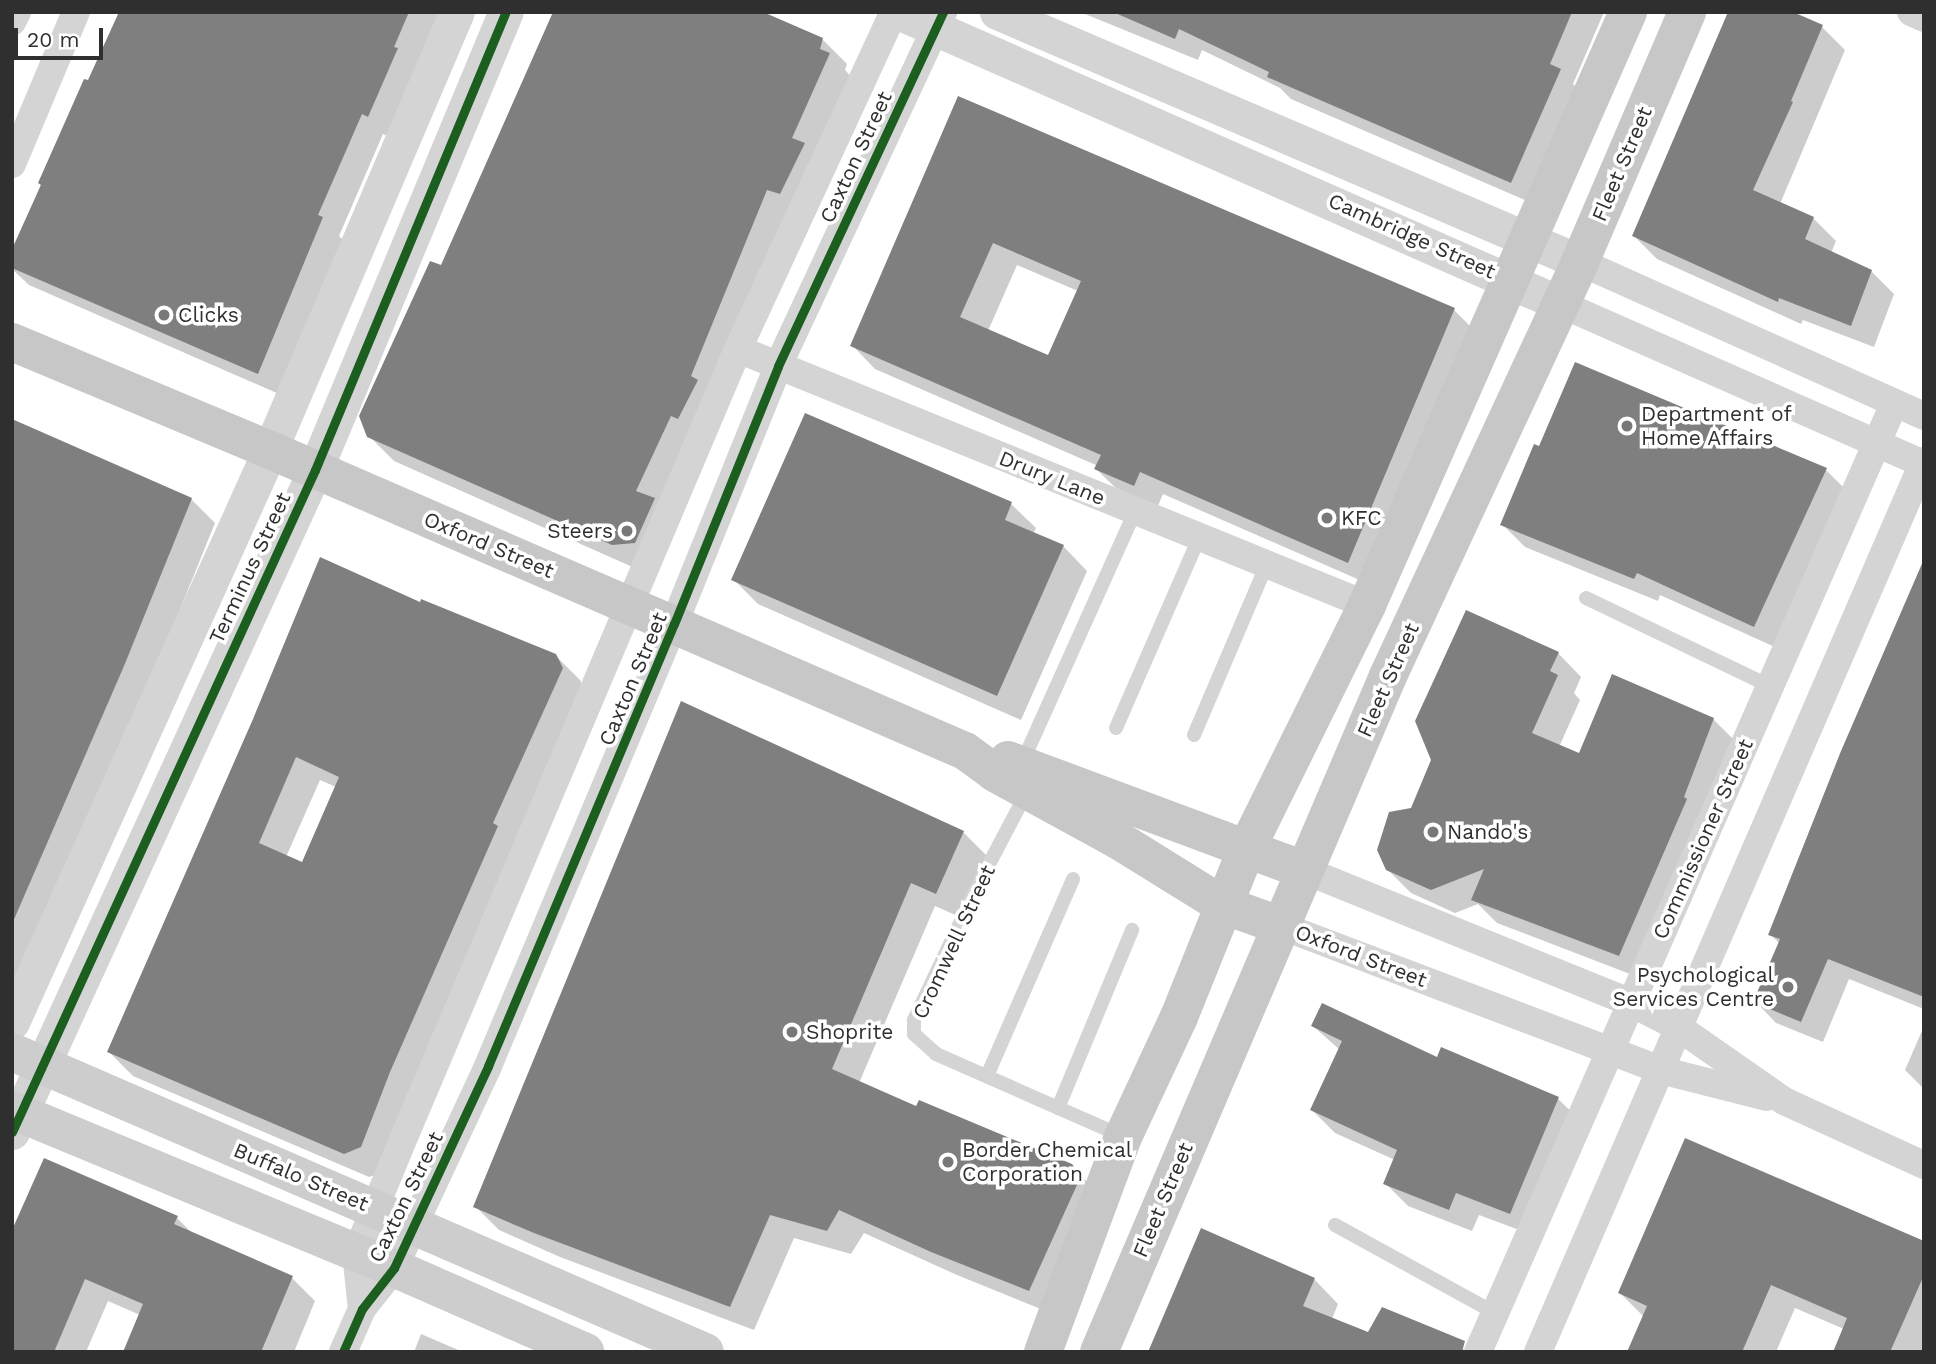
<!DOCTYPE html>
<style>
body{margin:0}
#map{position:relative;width:1936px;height:1364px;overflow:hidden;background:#fff;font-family:"Work Sans",sans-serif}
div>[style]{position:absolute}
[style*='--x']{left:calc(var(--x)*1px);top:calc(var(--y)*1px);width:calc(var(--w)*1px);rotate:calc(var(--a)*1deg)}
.shadow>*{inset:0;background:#0003}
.building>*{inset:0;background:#7f7f7f}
.service>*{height:14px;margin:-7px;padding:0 7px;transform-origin:7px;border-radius:7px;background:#d4d4d4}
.minor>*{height:28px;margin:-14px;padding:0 14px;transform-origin:14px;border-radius:14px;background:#d4d4d4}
.tertiary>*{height:35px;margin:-17.5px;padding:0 17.5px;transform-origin:17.5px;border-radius:17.5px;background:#d4d4d4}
.secondary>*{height:38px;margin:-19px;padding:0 19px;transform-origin:19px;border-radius:19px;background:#cdcdcd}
.primary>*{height:38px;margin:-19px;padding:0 19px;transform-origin:19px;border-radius:19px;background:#c7c7c7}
.cycleway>*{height:9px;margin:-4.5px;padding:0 4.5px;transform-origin:4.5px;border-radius:4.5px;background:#1b5e20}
.dots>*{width:19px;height:19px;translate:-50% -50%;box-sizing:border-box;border:4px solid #fff;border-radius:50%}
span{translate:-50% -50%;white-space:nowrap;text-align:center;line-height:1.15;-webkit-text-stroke:7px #fff;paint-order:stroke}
.street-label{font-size:21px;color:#2f2f2f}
.poi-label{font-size:21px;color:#2f2f2f}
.left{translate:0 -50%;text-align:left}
.right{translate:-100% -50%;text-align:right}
.frame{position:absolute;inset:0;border:14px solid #2f2f2f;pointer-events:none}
.scale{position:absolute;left:14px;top:28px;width:89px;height:32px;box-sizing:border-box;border:4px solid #2f2f2f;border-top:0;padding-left:9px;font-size:21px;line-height:24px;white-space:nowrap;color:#2f2f2f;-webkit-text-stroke:5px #fff;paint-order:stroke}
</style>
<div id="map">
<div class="shadow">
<div style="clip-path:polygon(120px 12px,439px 12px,389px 137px,383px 134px,339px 236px,343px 240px,279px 394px,29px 285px,12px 269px,12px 252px,85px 81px,88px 82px)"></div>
<div style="clip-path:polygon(1080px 12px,1604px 12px,1573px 84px,1582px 93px,1534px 204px,1291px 99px,1280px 88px,1202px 50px,1198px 60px)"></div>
<div style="clip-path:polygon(1789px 12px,1822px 27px,1845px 50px,1780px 204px,1813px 218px,1836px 241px,1831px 253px,1871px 271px,1894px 294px,1874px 347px,1803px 320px,1801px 324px,1657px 259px,1634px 236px)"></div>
<div style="clip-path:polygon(822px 39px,847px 64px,845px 70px,853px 79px,637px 569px,394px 461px,369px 436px,442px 268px)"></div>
<div style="clip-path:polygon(evenodd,959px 98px,1454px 310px,1477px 333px,1371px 585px,1163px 494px,1157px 508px,1120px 492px,1096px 469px,1098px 466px,875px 369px,852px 345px,959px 98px,1017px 265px,1078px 291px,1049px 357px,988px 331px,1017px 265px)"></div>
<div style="clip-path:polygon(12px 421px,191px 499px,215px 523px,147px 691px,12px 1001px)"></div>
<div style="clip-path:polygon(1826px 470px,1849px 493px,1777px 648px,1660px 595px,1658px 601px,1525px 547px,1502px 524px)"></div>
<div style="clip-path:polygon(1011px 504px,1036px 528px,1033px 534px,1063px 546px,1087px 571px,1021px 720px,758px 604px,733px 579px)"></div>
<div style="clip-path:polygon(1924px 573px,1924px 1009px,1849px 979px,1823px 1042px,1776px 1023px,1755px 1001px,1780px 944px,1770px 934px)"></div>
<div style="clip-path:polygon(evenodd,421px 604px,556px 656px,580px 680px,586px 693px,385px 1171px,369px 1177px,133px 1076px,109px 1052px,255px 720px,421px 604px,320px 780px,336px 787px,303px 864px,286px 857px,320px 780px)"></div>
<div style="clip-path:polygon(1558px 653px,1581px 677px,1574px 693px,1580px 700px,1559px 747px,1579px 755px,1713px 719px,1737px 743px,1643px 979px,1497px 923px,1478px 904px,1455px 913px,1411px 893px,1387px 869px,1412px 809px)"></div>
<div style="clip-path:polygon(963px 832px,987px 856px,960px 917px,935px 906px,859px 1083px,917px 1108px,1071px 1166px,1096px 1190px,1053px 1314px,957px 1275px,864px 1233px,851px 1254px,794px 1238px,754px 1330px,560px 1257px,499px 1230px,475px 1206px)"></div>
<div style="clip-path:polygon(1313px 1026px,1437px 1059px,1441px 1050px,1558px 1099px,1581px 1121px,1533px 1235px,1479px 1215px,1472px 1231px,1408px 1206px,1385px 1183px,1395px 1160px,1335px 1133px,1312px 1110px,1340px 1050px)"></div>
<div style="clip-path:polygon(1924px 1026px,1924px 1089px,1905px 1070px)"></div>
<div style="clip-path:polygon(177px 1218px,194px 1235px,292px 1278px,315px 1301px,294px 1352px,125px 1352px,140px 1315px,108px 1301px,86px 1352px,12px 1352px,12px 1236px)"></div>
<div style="clip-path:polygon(1924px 1242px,1924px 1352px,1835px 1352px,1844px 1329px,1795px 1308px,1776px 1352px,1629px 1352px,1644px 1317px,1620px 1293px)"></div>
<div style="clip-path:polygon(1314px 1279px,1338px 1304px,1332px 1319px,1369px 1334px,1453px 1338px,1466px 1352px,1150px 1352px)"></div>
<div style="clip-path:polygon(421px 1334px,463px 1352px,414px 1352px)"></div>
</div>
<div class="building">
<div style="clip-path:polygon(119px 12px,409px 12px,394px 47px,398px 48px,368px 117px,362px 114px,318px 215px,323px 217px,258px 374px,12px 268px,12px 249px,41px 185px,38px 183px,84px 79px,88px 80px)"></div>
<div style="clip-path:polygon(553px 12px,763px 12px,823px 38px,820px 49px,830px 53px,792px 138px,805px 143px,780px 194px,767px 190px,691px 376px,698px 380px,678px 419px,671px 416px,636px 491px,655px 498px,635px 543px,612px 545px,367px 437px,359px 416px,430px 261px,441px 265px)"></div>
<div style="clip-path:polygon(1113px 12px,1572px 12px,1550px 64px,1561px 69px,1511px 183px,1267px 77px,1269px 72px,1179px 29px,1175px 39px)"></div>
<div style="clip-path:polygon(1728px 12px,1793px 12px,1823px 25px,1791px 101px,1793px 102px,1753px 190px,1814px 217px,1805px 239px,1872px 270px,1851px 326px,1779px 298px,1778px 302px,1632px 236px)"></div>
<div style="clip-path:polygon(evenodd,958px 96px,1455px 308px,1348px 563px,1140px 472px,1134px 486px,1094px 469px,1101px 455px,850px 346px,958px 96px,993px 243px,1081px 281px,1048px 355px,960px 317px,993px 243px)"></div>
<div style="clip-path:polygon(1575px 362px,1827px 468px,1754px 627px,1637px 573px,1634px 579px,1500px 525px,1534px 444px,1539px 446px)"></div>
<div style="clip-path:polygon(805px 413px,1012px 502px,1005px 520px,1064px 545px,997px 696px,731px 580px)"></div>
<div style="clip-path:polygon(12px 419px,192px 498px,124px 666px,12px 924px)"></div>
<div style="clip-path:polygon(evenodd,320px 557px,420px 602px,421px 599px,556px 654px,563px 668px,493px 823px,498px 826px,390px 1072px,361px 1147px,344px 1154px,107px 1052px,253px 719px,320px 557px,296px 757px,339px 777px,302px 862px,259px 843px,296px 757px)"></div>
<div style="clip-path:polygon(1924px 559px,1924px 997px,1828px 959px,1801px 1022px,1753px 1002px,1780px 939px,1768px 935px,1841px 751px)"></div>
<div style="clip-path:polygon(1466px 610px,1559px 652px,1550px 671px,1558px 675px,1532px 733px,1579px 753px,1612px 674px,1714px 718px,1684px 797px,1687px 799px,1619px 956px,1471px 900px,1484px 869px,1431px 890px,1386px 870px,1377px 850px,1389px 812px,1411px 808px,1431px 760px,1415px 721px)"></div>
<div style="clip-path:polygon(681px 701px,964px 831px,936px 894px,911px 883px,832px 1069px,916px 1106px,919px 1100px,1072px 1164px,1081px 1176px,1029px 1291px,931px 1252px,839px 1210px,827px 1231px,770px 1215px,730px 1307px,534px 1233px,473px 1207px)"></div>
<div style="clip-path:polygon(1322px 1003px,1437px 1057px,1441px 1047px,1559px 1097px,1510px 1214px,1456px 1193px,1449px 1210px,1383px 1184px,1397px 1150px,1310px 1110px,1342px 1041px,1311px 1026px)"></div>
<div style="clip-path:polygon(1685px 1138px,1924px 1241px,1924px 1275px,1890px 1352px,1833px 1352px,1847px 1318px,1771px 1285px,1742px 1352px,1627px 1352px,1647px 1306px,1618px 1293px)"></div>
<div style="clip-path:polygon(44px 1158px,178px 1216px,174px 1224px,293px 1276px,261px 1352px,123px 1352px,143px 1304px,85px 1279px,54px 1352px,12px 1352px,12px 1230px)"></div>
<div style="clip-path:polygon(1201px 1228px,1315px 1278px,1303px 1306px,1368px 1332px,1382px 1307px,1465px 1341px,1462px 1352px,1148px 1352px)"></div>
</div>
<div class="service">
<div style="--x:1586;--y:598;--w:204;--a:25.6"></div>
<div style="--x:1116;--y:728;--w:207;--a:-66.4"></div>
<div style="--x:1194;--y:735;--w:184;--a:-66.9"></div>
<div style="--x:1022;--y:763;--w:275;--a:-65.8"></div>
<div style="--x:1027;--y:792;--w:103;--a:117.8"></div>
<div style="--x:979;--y:883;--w:152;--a:115.4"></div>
<div style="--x:914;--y:1020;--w:14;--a:90"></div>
<div style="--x:914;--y:1034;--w:30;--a:42"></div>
<div style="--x:936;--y:1054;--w:203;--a:23.8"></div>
<div style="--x:987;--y:1076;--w:215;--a:-66.4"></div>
<div style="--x:1058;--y:1108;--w:193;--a:-67.4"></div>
<div style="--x:1335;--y:1225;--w:183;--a:28.8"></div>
</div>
<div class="minor">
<div style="--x:1911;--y:12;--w:14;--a:25"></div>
<div style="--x:12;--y:22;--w:11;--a:-63"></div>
<div style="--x:12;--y:164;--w:165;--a:-67.2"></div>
<div style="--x:1580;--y:262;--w:377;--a:24.1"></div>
<div style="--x:1561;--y:304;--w:397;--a:23.8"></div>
<div style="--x:738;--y:349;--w:679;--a:22.15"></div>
<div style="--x:1304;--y:870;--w:353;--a:22.1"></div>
<div style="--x:1631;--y:1003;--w:53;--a:27.1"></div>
<div style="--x:1678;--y:1027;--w:129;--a:34.9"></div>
<div style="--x:1784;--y:1101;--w:154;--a:24.6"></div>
<div style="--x:1279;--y:925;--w:408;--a:20.8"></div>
<div style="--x:1660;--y:1070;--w:110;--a:14.2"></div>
<div style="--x:362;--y:1309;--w:55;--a:-96.2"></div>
<div style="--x:356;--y:1254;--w:113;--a:-67.7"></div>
<div style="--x:399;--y:1149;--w:869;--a:-67.04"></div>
<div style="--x:738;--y:349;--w:371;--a:-65.2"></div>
<div style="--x:343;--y:1352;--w:47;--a:-66.2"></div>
<div style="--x:362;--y:1309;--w:52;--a:-52"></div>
<div style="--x:394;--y:1268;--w:223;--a:-65"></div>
<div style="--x:488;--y:1066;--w:480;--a:-67.2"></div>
<div style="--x:674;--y:624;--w:278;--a:-68"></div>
<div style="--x:778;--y:366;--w:391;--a:-65"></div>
<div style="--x:1478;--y:1352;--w:1035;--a:-66.31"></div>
<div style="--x:1538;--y:1352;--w:971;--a:-66.58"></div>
</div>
<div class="tertiary">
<div style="--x:898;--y:12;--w:724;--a:23.77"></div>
<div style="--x:997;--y:12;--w:634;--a:23.21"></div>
<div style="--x:12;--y:1022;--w:627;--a:-65.72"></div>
<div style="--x:270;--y:450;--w:476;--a:-66.9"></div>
<div style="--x:12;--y:1132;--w:728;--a:-65.41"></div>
<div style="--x:315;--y:470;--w:496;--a:-67.4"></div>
</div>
<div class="secondary">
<div style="--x:12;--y:1052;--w:755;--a:23.41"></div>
<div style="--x:12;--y:1110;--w:413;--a:22.5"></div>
<div style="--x:394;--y:1268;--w:209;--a:23.7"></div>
</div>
<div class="primary">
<div style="--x:12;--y:342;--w:280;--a:22.7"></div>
<div style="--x:270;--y:450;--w:757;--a:23.42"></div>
<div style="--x:965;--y:751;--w:37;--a:36"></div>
<div style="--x:995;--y:773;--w:140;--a:28.6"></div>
<div style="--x:1118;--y:840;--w:123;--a:31.8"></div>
<div style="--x:1223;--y:905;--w:59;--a:19.7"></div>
<div style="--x:1008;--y:760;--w:316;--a:20.4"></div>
<div style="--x:1043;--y:1352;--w:229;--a:-69.6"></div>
<div style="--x:1123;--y:1137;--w:132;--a:-65"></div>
<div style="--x:1179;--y:1017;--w:182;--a:-68.1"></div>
<div style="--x:1247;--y:848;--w:271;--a:-63.7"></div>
<div style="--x:1367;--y:605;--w:648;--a:-66.24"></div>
<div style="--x:1099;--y:1352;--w:735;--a:-66.85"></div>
<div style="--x:1388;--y:676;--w:456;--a:-65.1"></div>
<div style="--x:1580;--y:262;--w:272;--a:-66.8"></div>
</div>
<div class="cycleway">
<div style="--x:12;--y:1132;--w:728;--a:-65.41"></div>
<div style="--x:315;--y:470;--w:496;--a:-67.4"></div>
<div style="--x:343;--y:1352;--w:47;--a:-66.2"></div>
<div style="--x:362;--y:1309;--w:52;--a:-52"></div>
<div style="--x:394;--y:1268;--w:223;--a:-65"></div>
<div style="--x:488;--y:1066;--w:480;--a:-67.2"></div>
<div style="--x:674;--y:624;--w:278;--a:-68"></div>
<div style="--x:778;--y:366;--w:391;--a:-65"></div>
</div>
<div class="dots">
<div style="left:164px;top:315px;background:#787878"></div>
<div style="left:1627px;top:426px;background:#787878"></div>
<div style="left:1327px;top:518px;background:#787878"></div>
<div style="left:627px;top:531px;background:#787878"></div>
<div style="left:1433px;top:832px;background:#787878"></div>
<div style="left:1788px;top:987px;background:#787878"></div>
<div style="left:792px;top:1032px;background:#787878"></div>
<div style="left:948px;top:1162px;background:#787878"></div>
</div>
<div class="street-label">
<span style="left:856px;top:157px;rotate:-65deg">Caxton Street</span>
<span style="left:1622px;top:164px;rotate:-67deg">Fleet Street</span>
<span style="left:1412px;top:236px;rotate:24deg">Cambridge Street</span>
<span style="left:1052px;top:478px;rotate:22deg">Drury Lane</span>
<span style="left:489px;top:545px;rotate:23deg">Oxford Street</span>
<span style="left:250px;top:568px;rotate:-65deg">Terminus Street</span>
<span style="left:633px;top:679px;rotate:-67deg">Caxton Street</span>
<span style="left:1388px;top:680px;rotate:-66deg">Fleet Street</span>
<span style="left:1703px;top:839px;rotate:-66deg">Commissioner Street</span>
<span style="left:954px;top:942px;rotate:-65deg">Cromwell Street</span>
<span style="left:1361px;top:956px;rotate:21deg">Oxford Street</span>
<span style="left:301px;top:1177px;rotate:23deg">Buffalo Street</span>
<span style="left:406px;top:1197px;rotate:-64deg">Caxton Street</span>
<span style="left:1163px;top:1200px;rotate:-67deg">Fleet Street</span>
</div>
<div class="poi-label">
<span class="left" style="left:178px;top:315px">Clicks</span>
<span class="left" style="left:1641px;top:426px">Department of<br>Home Affairs</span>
<span class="left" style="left:1341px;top:518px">KFC</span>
<span class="right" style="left:613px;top:531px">Steers</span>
<span class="left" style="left:1447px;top:832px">Nando's</span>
<span class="right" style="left:1774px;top:987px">Psychological<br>Services Centre</span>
<span class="left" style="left:806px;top:1032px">Shoprite</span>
<span class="left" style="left:962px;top:1162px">Border Chemical<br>Corporation</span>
</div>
<div class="frame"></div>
<div class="scale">20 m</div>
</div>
